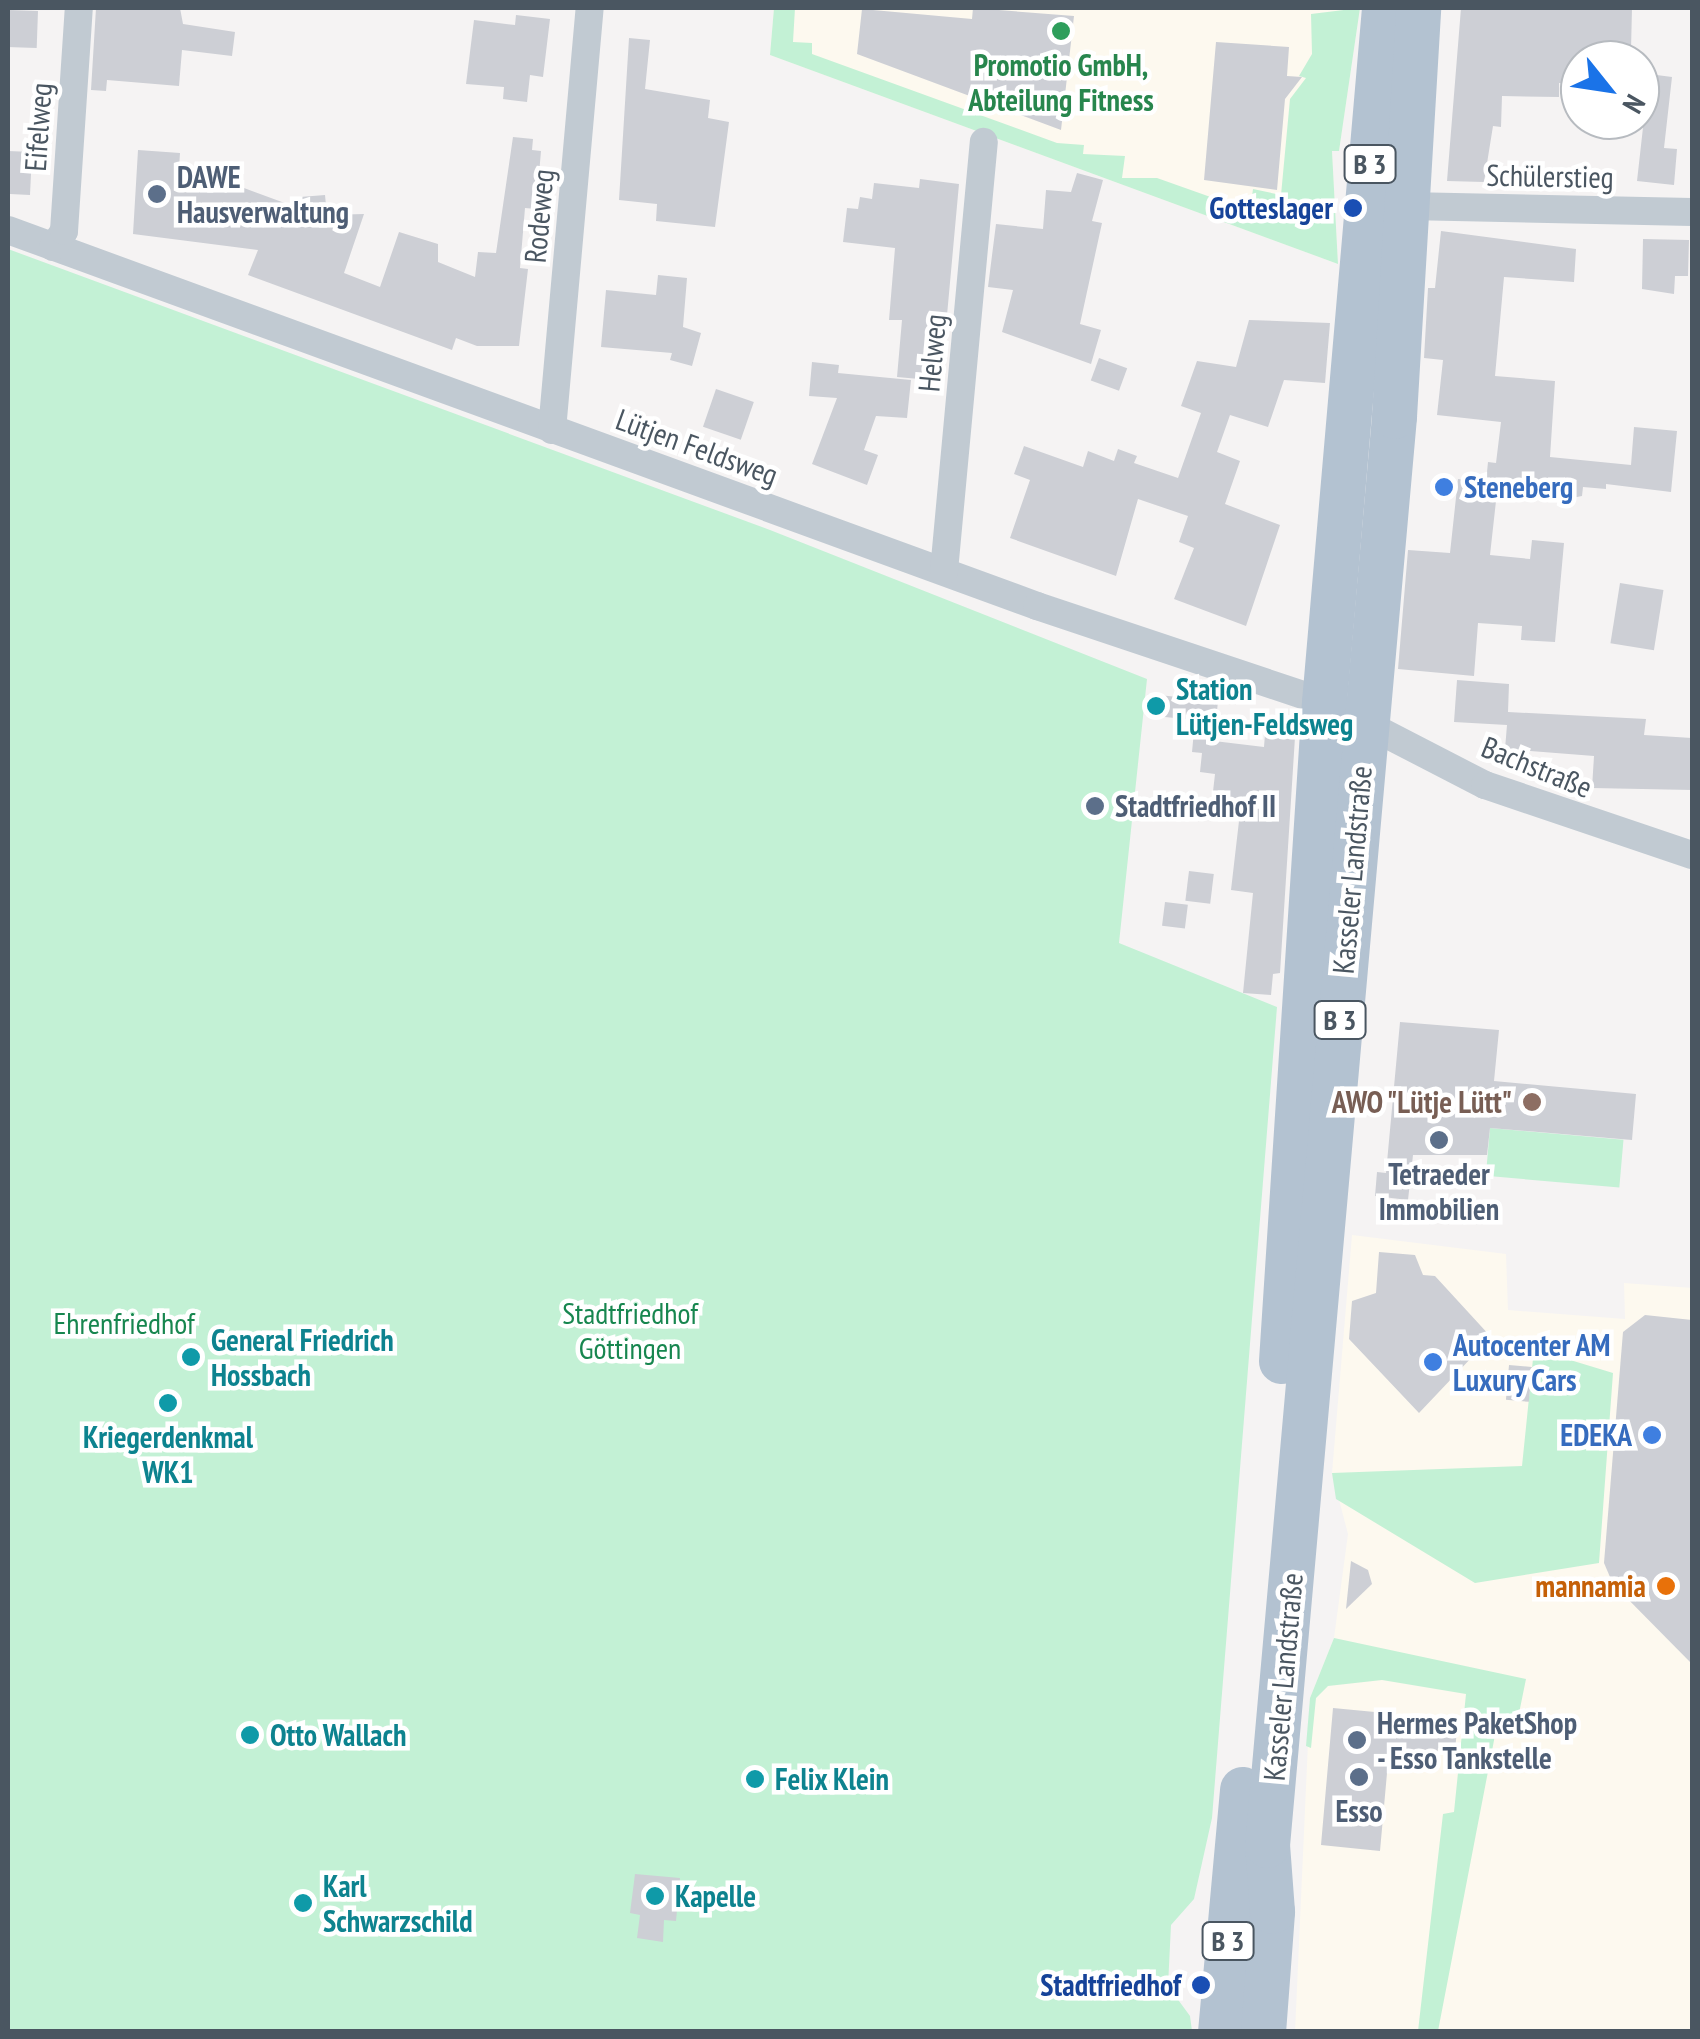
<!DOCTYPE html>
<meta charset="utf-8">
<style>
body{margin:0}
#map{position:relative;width:1700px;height:2039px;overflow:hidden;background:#f5f3f3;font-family:"PT Sans Narrow",sans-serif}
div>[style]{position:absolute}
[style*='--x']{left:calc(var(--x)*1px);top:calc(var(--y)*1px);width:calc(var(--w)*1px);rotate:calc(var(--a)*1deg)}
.commercial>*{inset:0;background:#fdf9ef}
.green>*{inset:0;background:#c3f1d5;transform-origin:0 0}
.building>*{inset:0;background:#cdcfd5;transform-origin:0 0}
.street>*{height:28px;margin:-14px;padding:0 14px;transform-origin:14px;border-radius:14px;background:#c1cad2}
.primary>*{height:45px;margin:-22.5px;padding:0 22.5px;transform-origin:22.5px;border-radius:22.5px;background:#b3c2d1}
.dots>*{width:28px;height:28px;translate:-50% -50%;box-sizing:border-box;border:5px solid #fff;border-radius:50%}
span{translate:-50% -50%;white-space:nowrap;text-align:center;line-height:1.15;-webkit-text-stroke:9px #fff;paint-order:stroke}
.shield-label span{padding:2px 8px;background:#fff;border:2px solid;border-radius:8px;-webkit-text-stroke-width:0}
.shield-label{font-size:28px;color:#4a5661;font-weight:700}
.leisure-label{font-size:30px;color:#27864d;font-weight:700}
.street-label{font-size:30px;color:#4a5661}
.service-label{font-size:30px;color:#4e5e75;font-weight:700}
.left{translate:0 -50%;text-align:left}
.transit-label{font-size:30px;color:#164399;font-weight:700}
.right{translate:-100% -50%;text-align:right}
.shop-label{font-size:30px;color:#366cbe;font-weight:700}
.culture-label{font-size:30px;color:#0d838f;font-weight:700}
.education-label{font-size:30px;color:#785e54;font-weight:700}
.park-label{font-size:30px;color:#17864f}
.food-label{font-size:30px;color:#c56008;font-weight:700}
.frame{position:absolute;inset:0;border:10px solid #4a5661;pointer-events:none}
.north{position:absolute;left:1560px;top:40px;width:100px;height:100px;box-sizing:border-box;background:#fff;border:2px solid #b7bbc0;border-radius:50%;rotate:120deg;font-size:28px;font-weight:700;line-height:40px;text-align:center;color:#4a5661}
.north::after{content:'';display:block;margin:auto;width:35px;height:45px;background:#1a73e8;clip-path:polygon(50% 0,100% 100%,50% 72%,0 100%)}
</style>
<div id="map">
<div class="commercial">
<div style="clip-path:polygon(774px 8px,1360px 8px,1339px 151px,1332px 151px,1338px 264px,770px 55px)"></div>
<div style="clip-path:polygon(1352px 1235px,1506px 1254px,1508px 1310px,1625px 1319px,1624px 1283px,1692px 1288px,1692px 2031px,1295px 2032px,1310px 1698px,1334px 1638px,1348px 1534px,1332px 1473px)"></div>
</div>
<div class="green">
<div style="clip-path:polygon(774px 8px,795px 8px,793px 42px,812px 43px,812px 54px,1057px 143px,1084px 145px,1083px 154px,1125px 156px,1122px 178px,1157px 178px,1250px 211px,1253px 189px,1281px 195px,1290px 99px,1306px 78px,1299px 76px,1312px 54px,1311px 14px,1360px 8px,1339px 151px,1332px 151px,1338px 264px,770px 55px)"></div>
<div style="clip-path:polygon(8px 249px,770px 530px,1147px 679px,1119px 943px,1277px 1007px,1212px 1818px,1194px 1899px,1171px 1925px,1168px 1986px,1190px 2016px,1192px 2031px,8px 2031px)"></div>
<div style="left:1490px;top:1128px;width:134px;height:48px;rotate:5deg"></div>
<div style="clip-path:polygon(1534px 1349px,1613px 1373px,1599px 1563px,1475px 1583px,1336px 1499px,1332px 1473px,1522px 1466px)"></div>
<div style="clip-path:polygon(1334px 1638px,1526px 1679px,1515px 1733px,1496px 1730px,1438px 2031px,1418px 2031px,1443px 1814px,1454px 1812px,1466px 1694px,1382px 1680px,1328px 1686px,1316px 1698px,1311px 1748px,1306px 1746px,1310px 1698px)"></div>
</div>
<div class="building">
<div style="clip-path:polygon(96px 8px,180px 8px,183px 24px,235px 32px,232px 56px,182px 50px,179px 86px,107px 80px,106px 91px,91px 90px)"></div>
<div style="clip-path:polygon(973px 8px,1074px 16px,1061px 130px,857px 54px,862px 9px,972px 19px)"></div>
<div style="clip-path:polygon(1461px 8px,1632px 8px,1631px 50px,1580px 52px,1580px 83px,1559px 83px,1559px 97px,1502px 96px,1501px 127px,1493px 126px,1484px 182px,1447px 181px)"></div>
<div style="left:8px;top:10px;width:30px;height:37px;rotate:2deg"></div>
<div style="clip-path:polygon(516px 15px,550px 19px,543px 77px,530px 75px,527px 102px,503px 99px,504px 87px,466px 84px,474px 20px,515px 25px)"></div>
<div style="clip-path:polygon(629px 38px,650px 40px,645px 89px,710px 100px,708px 118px,729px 122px,715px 227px,656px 221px,657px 204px,619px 200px)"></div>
<div style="clip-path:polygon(1216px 42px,1289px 47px,1287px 76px,1302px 77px,1285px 99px,1277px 190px,1204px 180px)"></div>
<div style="clip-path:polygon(1649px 74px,1672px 77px,1664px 148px,1677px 149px,1674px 185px,1637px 181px)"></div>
<div style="clip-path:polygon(513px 137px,533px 139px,532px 150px,541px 151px,536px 209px,525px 208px,520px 268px,528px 269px,519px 346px,477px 346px,456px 338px,452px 350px,248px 275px,258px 250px,133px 234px,138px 150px,180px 153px,178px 184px,244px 188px,301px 209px,300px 197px,325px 195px,327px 215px,364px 214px,344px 273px,380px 287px,399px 232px,438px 244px,438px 262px,475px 277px,478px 252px,496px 253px)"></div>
<div style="clip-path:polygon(8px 151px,32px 152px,30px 195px,10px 194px)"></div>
<div style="clip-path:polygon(1077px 173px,1103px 180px,1092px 221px,1102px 223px,1080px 324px,1101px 330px,1091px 364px,1002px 332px,1013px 290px,988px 287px,996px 224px,1043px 229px,1046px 190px,1071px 192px)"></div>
<div style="clip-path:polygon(920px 179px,959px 184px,941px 381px,897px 377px,902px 320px,889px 320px,895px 248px,843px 242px,847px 208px,858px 209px,860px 197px,872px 199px,874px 183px,919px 188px)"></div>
<div style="clip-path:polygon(1441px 231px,1576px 249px,1574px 282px,1504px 277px,1495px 376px,1555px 381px,1550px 457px,1631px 465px,1634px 427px,1677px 431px,1671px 492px,1606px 484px,1606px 489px,1583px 487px,1582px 496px,1567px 499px,1497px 492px,1490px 555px,1530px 559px,1532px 540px,1564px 543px,1555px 642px,1521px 640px,1522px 626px,1478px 623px,1474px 676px,1398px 669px,1408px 550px,1450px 553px,1458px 479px,1486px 482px,1488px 462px,1496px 463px,1501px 422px,1437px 415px,1443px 360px,1424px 358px,1428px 288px,1435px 288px)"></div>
<div style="clip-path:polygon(1643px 239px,1689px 240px,1688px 276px,1675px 276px,1674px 294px,1642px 289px)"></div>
<div style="clip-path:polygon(658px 275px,687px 278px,683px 327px,701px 333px,692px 366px,670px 360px,672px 353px,601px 347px,606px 290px,656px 295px)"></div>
<div style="clip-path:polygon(1249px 320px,1330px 323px,1325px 383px,1284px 380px,1268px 427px,1230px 415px,1217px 452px,1240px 461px,1225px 504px,1280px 525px,1246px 626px,1174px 599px,1194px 548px,1179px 542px,1188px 516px,1138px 499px,1116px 576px,1010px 538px,1030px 480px,1014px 474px,1024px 446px,1083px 467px,1088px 451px,1114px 461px,1118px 449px,1137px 456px,1134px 463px,1178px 478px,1201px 413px,1181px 406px,1197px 361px,1236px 367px)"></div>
<div style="left:1099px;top:358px;width:30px;height:24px;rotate:20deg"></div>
<div style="clip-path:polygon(812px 362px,839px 365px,838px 373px,911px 380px,907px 418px,876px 416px,864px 450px,878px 455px,867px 485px,812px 464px,837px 398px,809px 396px)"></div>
<div style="left:716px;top:389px;width:40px;height:40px;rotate:19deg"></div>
<div style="left:1620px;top:583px;width:44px;height:61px;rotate:9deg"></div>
<div style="clip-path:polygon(1457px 680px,1509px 684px,1508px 712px,1646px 719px,1644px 735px,1692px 738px,1692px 790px,1592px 788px,1594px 756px,1505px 749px,1507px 725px,1454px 722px)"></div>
<div style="clip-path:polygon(1148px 694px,1218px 701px,1214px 741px,1264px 747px,1265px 734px,1295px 737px,1280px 973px,1273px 974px,1271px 995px,1243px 993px,1253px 893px,1231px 890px,1239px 821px,1210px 818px,1215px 774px,1200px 772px,1202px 753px,1192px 752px,1195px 720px,1145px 715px)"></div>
<div style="left:1189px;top:871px;width:25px;height:30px;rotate:7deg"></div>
<div style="left:1165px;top:902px;width:23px;height:24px;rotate:7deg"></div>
<div style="clip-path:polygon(1400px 1022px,1499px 1030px,1494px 1081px,1636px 1094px,1632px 1140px,1490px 1128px,1487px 1155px,1413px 1155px,1408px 1200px,1375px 1196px,1377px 1172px,1386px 1173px)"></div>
<div style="clip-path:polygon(1379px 1252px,1415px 1255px,1423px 1275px,1435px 1276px,1491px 1337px,1419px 1413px,1349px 1339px,1352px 1301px,1376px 1293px)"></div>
<div style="clip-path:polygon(1645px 1315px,1692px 1320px,1692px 1664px,1613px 1584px,1604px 1563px,1623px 1332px)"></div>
<div style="left:1509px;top:1365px;width:23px;height:35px;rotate:5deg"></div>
<div style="clip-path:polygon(1351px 1561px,1368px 1570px,1372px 1584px,1346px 1609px)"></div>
<div style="clip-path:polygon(1333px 1708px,1458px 1720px,1455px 1750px,1438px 1748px,1436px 1767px,1388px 1762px,1380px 1851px,1321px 1845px)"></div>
<div style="clip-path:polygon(635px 1874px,680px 1878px,676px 1921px,664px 1920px,663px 1942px,637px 1938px,640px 1915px,630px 1913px)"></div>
</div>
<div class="street">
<div style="--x:1407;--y:206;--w:285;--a:1.2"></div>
<div style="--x:8;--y:230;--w:1096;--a:20.07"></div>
<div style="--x:1037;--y:606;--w:303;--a:18.5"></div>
<div style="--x:1324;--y:702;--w:181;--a:27.3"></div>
<div style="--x:1485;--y:785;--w:219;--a:18.7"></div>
<div style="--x:53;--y:247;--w:19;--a:-55"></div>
<div style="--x:64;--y:231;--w:224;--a:-86.2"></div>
<div style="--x:552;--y:430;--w:424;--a:-84.9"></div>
<div style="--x:944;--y:571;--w:431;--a:-84.7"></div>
</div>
<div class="primary">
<div style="--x:1281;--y:1361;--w:660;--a:-86.27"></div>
<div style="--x:1324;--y:702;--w:697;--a:-85.06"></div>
<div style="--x:1220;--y:2032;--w:244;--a:-84.8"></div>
<div style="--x:1263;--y:2032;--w:121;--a:-85.7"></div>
<div style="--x:1272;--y:1911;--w:66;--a:-94.3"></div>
<div style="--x:1267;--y:1845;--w:1435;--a:-84.92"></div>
<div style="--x:1394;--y:416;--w:409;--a:-86.6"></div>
</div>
<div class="dots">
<div style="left:1061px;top:31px;background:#2e9e5b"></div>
<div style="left:157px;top:194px;background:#5c6f8a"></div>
<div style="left:1353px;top:208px;background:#1a4fb4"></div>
<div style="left:1444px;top:487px;background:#3f7fe0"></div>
<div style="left:1156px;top:706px;background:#0f9aa8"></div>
<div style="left:1095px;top:806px;background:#5c6f8a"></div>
<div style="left:1532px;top:1102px;background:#8d6e63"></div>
<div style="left:1439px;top:1140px;background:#5c6f8a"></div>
<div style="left:191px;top:1357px;background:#0f9aa8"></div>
<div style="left:1433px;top:1362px;background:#3f7fe0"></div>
<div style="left:168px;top:1403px;background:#0f9aa8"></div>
<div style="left:1652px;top:1435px;background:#3f7fe0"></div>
<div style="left:1666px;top:1586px;background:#e8710a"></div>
<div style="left:250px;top:1735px;background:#0f9aa8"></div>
<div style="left:1357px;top:1740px;background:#5c6f8a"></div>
<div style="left:1359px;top:1777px;background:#5c6f8a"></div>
<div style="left:755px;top:1779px;background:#0f9aa8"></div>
<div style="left:655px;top:1896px;background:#0f9aa8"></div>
<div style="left:303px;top:1903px;background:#0f9aa8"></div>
<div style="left:1201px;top:1985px;background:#1a4fb4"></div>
</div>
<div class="shield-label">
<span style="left:1370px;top:164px">B 3</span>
<span style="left:1340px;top:1020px">B 3</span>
<span style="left:1228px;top:1941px">B 3</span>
</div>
<div class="leisure-label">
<span style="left:1061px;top:82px">Promotio GmbH,<br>Abteilung Fitness</span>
</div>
<div class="street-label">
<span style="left:38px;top:127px;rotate:-86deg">Eifelweg</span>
<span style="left:1550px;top:176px;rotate:1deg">Schülerstieg</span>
<span style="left:539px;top:216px;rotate:-85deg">Rodeweg</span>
<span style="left:932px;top:353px;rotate:-85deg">Helweg</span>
<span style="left:697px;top:447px;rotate:20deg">Lütjen Feldsweg</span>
<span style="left:1537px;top:767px;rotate:22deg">Bachstraße</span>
<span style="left:1352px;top:870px;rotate:-85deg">Kasseler Landstraße</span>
<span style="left:1283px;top:1677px;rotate:-85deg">Kasseler Landstraße</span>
</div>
<div class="service-label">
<span class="left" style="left:177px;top:194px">DAWE<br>Hausverwaltung</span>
<span class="left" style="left:1115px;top:806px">Stadtfriedhof II</span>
<span style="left:1439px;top:1191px">Tetraeder<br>Immobilien</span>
<span class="left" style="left:1377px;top:1740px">Hermes PaketShop<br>- Esso Tankstelle</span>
<span style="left:1359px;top:1811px">Esso</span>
</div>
<div class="transit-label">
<span class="right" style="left:1333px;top:208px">Gotteslager</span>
<span class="right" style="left:1181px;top:1985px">Stadtfriedhof</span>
</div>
<div class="shop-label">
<span class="left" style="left:1464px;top:487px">Steneberg</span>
<span class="left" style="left:1453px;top:1362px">Autocenter AM<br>Luxury Cars</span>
<span class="right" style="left:1632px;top:1435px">EDEKA</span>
</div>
<div class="culture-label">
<span class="left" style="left:1176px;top:706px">Station<br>Lütjen-Feldsweg</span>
<span class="left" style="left:211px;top:1357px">General Friedrich<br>Hossbach</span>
<span style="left:168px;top:1454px">Kriegerdenkmal<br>WK1</span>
<span class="left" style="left:270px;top:1735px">Otto Wallach</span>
<span class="left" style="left:775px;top:1779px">Felix Klein</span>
<span class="left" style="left:323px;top:1903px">Karl<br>Schwarzschild</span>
<span class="left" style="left:675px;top:1896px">Kapelle</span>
</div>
<div class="education-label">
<span class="right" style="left:1512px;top:1102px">AWO "Lütje Lütt"</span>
</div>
<div class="park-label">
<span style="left:630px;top:1330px">Stadtfriedhof<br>Göttingen</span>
<span style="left:124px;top:1323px">Ehrenfriedhof</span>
</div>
<div class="food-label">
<span class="right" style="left:1646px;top:1586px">mannamia</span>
</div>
<div class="frame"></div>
<div class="north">N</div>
</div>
